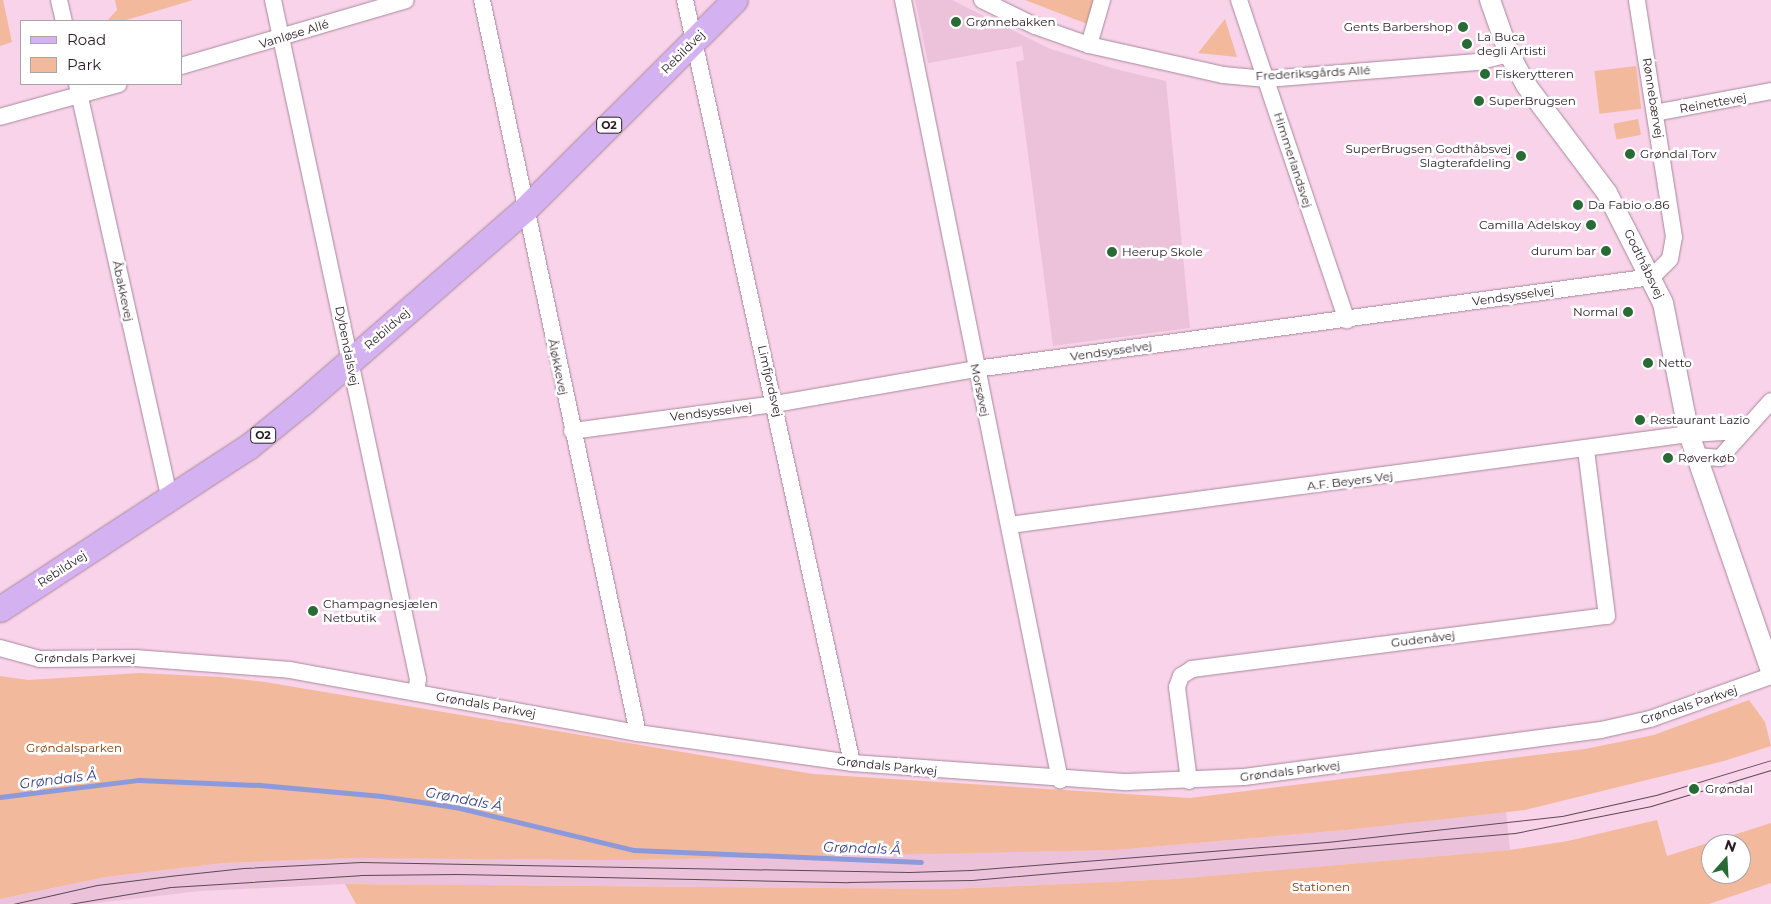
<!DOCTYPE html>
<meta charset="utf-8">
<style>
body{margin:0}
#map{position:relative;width:1771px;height:904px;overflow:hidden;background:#f8d3e9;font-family:Montserrat,sans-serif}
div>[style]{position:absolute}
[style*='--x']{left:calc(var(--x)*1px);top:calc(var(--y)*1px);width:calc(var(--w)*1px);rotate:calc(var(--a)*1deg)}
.built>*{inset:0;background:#ecc2db}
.green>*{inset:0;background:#f2b99c;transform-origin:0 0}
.stream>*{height:4.5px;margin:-2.25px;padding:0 2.25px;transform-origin:2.25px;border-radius:2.25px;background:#8c9adb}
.roads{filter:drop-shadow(0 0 1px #a8879b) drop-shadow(0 0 1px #a8879b)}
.minor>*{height:16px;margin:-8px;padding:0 8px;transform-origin:8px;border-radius:8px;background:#fff}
.tertiary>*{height:20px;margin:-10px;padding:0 10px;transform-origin:10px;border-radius:10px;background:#fff}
.primary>*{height:25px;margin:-12.5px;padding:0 12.5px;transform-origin:12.5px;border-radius:12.5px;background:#d4b2f1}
.tram>*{height:1px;margin:-0.5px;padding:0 0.5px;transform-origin:0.5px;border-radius:0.5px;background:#5c4954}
.dots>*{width:14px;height:14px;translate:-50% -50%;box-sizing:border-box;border:2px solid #fff;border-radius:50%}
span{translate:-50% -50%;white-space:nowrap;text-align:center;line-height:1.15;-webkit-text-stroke:5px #fff;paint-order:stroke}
.shield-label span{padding:1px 4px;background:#fff;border:1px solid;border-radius:4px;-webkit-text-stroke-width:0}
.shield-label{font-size:11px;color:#291c24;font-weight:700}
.poi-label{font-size:12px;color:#291c24}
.left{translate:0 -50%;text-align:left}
.right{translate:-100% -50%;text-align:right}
.street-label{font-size:12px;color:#291c24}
.park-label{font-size:12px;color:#8d3b00}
.water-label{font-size:14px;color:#37408d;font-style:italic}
.legend{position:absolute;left:20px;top:20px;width:162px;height:65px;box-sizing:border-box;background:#fff;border:1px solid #a9a4a7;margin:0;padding:6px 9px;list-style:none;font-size:15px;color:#291c24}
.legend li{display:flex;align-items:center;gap:10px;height:25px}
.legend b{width:25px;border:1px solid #a9a4a7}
.north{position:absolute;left:1701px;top:834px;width:50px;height:50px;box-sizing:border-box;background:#fff;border:1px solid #a9a4a7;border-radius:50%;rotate:19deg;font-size:14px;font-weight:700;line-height:20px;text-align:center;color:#291c24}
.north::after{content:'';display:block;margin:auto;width:18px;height:22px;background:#296b35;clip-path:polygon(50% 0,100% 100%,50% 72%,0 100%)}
</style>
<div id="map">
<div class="built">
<div style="clip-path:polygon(915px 0,952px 0,1048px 48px,1115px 69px,1166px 81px,1190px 328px,1053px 346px,1016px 62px,1024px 60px,1022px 46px,928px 63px)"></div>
<div style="clip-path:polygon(1506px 811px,1510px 850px,1174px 879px,949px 889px,345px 884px,200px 891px,88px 904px,0 904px,0 899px,106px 877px,224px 863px,357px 858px,1116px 850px,1346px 830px)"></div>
</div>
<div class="green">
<div style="clip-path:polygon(0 0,3px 0,12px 42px,0 46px)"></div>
<div style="clip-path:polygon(115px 0,193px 0,123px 21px,107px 21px,117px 10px)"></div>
<div style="clip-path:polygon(1025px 0,1098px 0,1090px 25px)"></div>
<div style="clip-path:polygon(1225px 19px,1237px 57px,1198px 53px)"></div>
<div style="left:1636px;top:66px;width:43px;height:42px;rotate:83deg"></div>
<div style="left:1638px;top:119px;width:16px;height:25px;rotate:79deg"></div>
<div style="clip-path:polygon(140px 673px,221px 677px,265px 682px,813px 774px,1190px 798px,1585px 749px,1654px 735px,1749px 700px,1765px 722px,1771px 746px,1724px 761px,1525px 810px,1346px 830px,1116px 850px,622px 860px,357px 858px,224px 863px,106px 877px,0 899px,0 676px,28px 680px)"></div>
<div style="clip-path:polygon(evenodd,1657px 820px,1667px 856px,1771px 823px,1771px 883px,1709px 904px,356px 904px,345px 884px,949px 889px,1174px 879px,1510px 850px,1568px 841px,1657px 820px,1711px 844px,1741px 844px,1741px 874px,1711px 874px,1711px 844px)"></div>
</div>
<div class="stream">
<div style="--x:0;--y:797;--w:140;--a:-7"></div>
<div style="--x:139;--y:780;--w:121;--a:2.4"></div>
<div style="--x:260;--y:785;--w:122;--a:5.2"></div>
<div style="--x:382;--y:796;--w:75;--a:8.5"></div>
<div style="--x:456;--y:807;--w:183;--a:13.6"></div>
<div style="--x:634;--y:850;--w:287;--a:2.4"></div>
</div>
<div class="roads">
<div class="minor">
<div style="--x:59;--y:0;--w:22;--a:77"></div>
<div style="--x:273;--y:0;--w:694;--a:77.95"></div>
<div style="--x:418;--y:679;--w:14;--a:98"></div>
<div style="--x:482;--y:0;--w:749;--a:77.99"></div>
<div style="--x:685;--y:0;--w:781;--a:77.65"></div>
<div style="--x:903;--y:0;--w:796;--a:78.62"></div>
<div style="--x:982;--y:0;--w:59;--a:26.1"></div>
<div style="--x:1035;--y:26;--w:57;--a:19.4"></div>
<div style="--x:1089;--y:45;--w:137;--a:12.6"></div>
<div style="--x:1223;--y:75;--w:44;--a:5.2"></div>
<div style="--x:1267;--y:79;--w:211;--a:-4.6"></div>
<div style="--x:1477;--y:62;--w:33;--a:-14"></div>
<div style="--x:1239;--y:0;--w:338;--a:71.4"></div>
<div style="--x:1089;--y:45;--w:47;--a:-73.9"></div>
<div style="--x:181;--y:66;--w:234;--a:-16.3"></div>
<div style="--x:77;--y:84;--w:425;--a:77.4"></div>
<div style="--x:1655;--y:113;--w:118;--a:-10.7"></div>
<div style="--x:0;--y:117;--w:123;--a:-15.5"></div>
<div style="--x:572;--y:431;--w:205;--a:-7.6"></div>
<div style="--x:775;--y:404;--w:204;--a:-9.9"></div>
<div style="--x:976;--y:369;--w:682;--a:-7.75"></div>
<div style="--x:1652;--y:277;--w:25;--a:-45"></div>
<div style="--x:1670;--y:259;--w:22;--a:-80"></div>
<div style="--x:1674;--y:237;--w:240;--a:-98.9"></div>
<div style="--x:1697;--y:456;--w:23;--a:5"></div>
<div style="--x:1720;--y:458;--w:76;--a:-48.2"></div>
<div style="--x:1010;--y:525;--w:685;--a:-7.63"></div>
<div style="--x:1689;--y:434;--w:52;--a:-3.3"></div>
<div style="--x:0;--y:648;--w:41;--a:15.4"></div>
<div style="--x:40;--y:659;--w:95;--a:-0.6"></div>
<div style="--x:135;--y:658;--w:155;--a:4.4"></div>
<div style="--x:290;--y:670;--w:354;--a:10.3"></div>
<div style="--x:638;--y:733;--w:216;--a:8"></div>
<div style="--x:852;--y:763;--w:276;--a:4"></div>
<div style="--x:1127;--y:782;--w:117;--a:-2.4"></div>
<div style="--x:1244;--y:777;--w:360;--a:-7.5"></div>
<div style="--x:1601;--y:730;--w:50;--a:-12.7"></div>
<div style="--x:1650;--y:719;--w:128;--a:-19.6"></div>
<div style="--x:1189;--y:781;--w:95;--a:-97.3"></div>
<div style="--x:1177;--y:687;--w:12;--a:-70"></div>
<div style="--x:1181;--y:676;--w:13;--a:-32"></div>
<div style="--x:1192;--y:669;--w:418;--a:-7.3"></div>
<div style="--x:1607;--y:616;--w:167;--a:-97.2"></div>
</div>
<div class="tertiary">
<div style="--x:1490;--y:0;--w:57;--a:70.6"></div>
<div style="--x:1509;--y:54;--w:35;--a:61"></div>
<div style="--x:1526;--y:85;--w:135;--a:53.1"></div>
<div style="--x:1607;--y:193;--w:123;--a:63"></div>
<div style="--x:1663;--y:303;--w:134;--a:78.8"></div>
<div style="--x:1689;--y:434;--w:251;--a:70.9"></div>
</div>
<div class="primary">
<div style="--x:0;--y:609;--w:296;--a:-33.2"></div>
<div style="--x:248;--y:447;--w:71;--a:-39.3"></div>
<div style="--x:303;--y:402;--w:294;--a:-41"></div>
<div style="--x:525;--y:209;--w:296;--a:-44.9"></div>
</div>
</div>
<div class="tram">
<div style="--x:13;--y:904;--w:86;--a:-12.7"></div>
<div style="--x:97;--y:885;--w:73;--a:-7.1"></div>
<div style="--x:169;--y:876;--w:75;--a:-6.1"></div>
<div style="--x:244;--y:868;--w:117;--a:-2.9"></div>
<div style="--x:361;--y:862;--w:548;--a:1.05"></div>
<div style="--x:909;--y:872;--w:62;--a:-1.8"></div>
<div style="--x:971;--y:870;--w:357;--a:-4.5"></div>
<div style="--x:1327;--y:842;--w:236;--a:-6.3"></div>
<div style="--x:1562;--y:816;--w:96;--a:-12.6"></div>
<div style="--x:1656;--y:795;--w:120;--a:-16.9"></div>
<div style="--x:69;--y:904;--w:103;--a:-9.5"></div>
<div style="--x:171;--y:887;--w:189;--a:-3.6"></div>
<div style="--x:360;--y:875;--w:97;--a:-0.6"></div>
<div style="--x:457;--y:874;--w:391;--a:1.2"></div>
<div style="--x:848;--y:882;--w:124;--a:-0.9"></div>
<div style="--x:972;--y:880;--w:545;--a:-4.95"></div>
<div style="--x:1515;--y:833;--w:139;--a:-11.2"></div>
<div style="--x:1651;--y:806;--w:125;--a:-16.7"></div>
</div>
<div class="dots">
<div style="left:956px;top:22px;background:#296b35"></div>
<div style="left:1463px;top:27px;background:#296b35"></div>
<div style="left:1467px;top:44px;background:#296b35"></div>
<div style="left:1485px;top:74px;background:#296b35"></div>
<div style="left:1479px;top:101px;background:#296b35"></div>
<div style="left:1630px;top:154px;background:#296b35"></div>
<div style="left:1521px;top:156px;background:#296b35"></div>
<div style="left:1578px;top:205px;background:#296b35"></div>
<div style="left:1591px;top:225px;background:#296b35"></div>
<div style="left:1606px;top:251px;background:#296b35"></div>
<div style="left:1112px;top:252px;background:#296b35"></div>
<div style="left:1628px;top:312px;background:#296b35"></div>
<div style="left:1648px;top:363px;background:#296b35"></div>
<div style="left:1640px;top:420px;background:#296b35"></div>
<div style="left:1668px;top:458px;background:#296b35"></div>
<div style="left:313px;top:611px;background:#296b35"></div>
<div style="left:1694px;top:789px;background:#296b35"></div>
</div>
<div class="shield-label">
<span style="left:609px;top:125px">O2</span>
<span style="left:263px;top:435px">O2</span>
</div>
<div class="poi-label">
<span class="left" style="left:966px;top:22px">Grønnebakken</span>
<span class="right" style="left:1453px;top:27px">Gents Barbershop</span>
<span class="left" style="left:1477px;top:44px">La Buca<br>degli Artisti</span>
<span class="left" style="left:1495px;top:74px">Fiskerytteren</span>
<span class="left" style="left:1489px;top:101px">SuperBrugsen</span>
<span class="right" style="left:1511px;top:156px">SuperBrugsen Godthåbsvej<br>Slagterafdeling</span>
<span class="left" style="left:1640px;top:154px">Grøndal Torv</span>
<span class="left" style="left:1588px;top:205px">Da Fabio o.86</span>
<span class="right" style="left:1581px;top:225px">Camilla Adelskoy</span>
<span class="right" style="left:1596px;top:251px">durum bar</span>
<span class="left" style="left:1122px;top:252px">Heerup Skole</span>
<span class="right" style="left:1618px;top:312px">Normal</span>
<span class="left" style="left:1658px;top:363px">Netto</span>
<span class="left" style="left:1650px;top:420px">Restaurant Lazio</span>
<span class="left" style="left:1678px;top:458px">Røverkøb</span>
<span class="left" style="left:323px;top:611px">Champagnesjælen<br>Netbutik</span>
<span class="left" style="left:1705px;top:789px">Grøndal</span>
</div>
<div class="street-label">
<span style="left:294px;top:34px;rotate:-17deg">Vanløse Allé</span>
<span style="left:683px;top:52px;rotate:-45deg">Rebildvej</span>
<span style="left:1313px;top:73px;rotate:-3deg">Frederiksgårds Allé</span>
<span style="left:1653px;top:98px;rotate:81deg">Rønnebærvej</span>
<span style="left:1713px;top:103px;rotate:-10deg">Reinettevej</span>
<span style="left:1293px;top:160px;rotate:72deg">Himmerlandsvej</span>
<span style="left:1644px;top:264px;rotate:64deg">Godthåbsvej</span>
<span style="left:123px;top:291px;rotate:78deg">Åbakkevej</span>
<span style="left:1513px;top:296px;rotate:-8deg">Vendsysselvej</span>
<span style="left:387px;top:329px;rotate:-41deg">Rebildvej</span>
<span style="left:347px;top:346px;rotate:79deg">Dybendalsvej</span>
<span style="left:1111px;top:351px;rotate:-8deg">Vendsysselvej</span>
<span style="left:558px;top:367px;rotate:78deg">Åløkkevej</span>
<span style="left:770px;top:381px;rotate:77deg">Limfjordsvej</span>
<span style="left:980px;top:390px;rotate:78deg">Morsøvej</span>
<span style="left:711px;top:412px;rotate:-7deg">Vendsysselvej</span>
<span style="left:1350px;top:481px;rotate:-7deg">A.F. Beyers Vej</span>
<span style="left:62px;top:569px;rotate:-33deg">Rebildvej</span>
<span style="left:1423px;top:639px;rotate:-7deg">Gudenåvej</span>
<span style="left:85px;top:658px">Grøndals Parkvej</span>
<span style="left:486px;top:705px;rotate:10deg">Grøndals Parkvej</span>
<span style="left:1689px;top:705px;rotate:-18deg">Grøndals Parkvej</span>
<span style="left:887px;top:766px;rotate:6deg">Grøndals Parkvej</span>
<span style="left:1290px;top:771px;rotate:-7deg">Grøndals Parkvej</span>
</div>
<div class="park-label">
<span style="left:74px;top:748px">Grøndalsparken</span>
<span style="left:1321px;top:887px">Stationen</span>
</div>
<div class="water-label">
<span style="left:58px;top:779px;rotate:-7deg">Grøndals Å</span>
<span style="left:464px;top:799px;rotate:11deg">Grøndals Å</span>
<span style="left:862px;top:848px;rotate:2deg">Grøndals Å</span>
</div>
<ul class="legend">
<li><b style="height:6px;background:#d4b2f1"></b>Road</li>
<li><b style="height:14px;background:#f2b99c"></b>Park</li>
</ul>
<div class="north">N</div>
</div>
